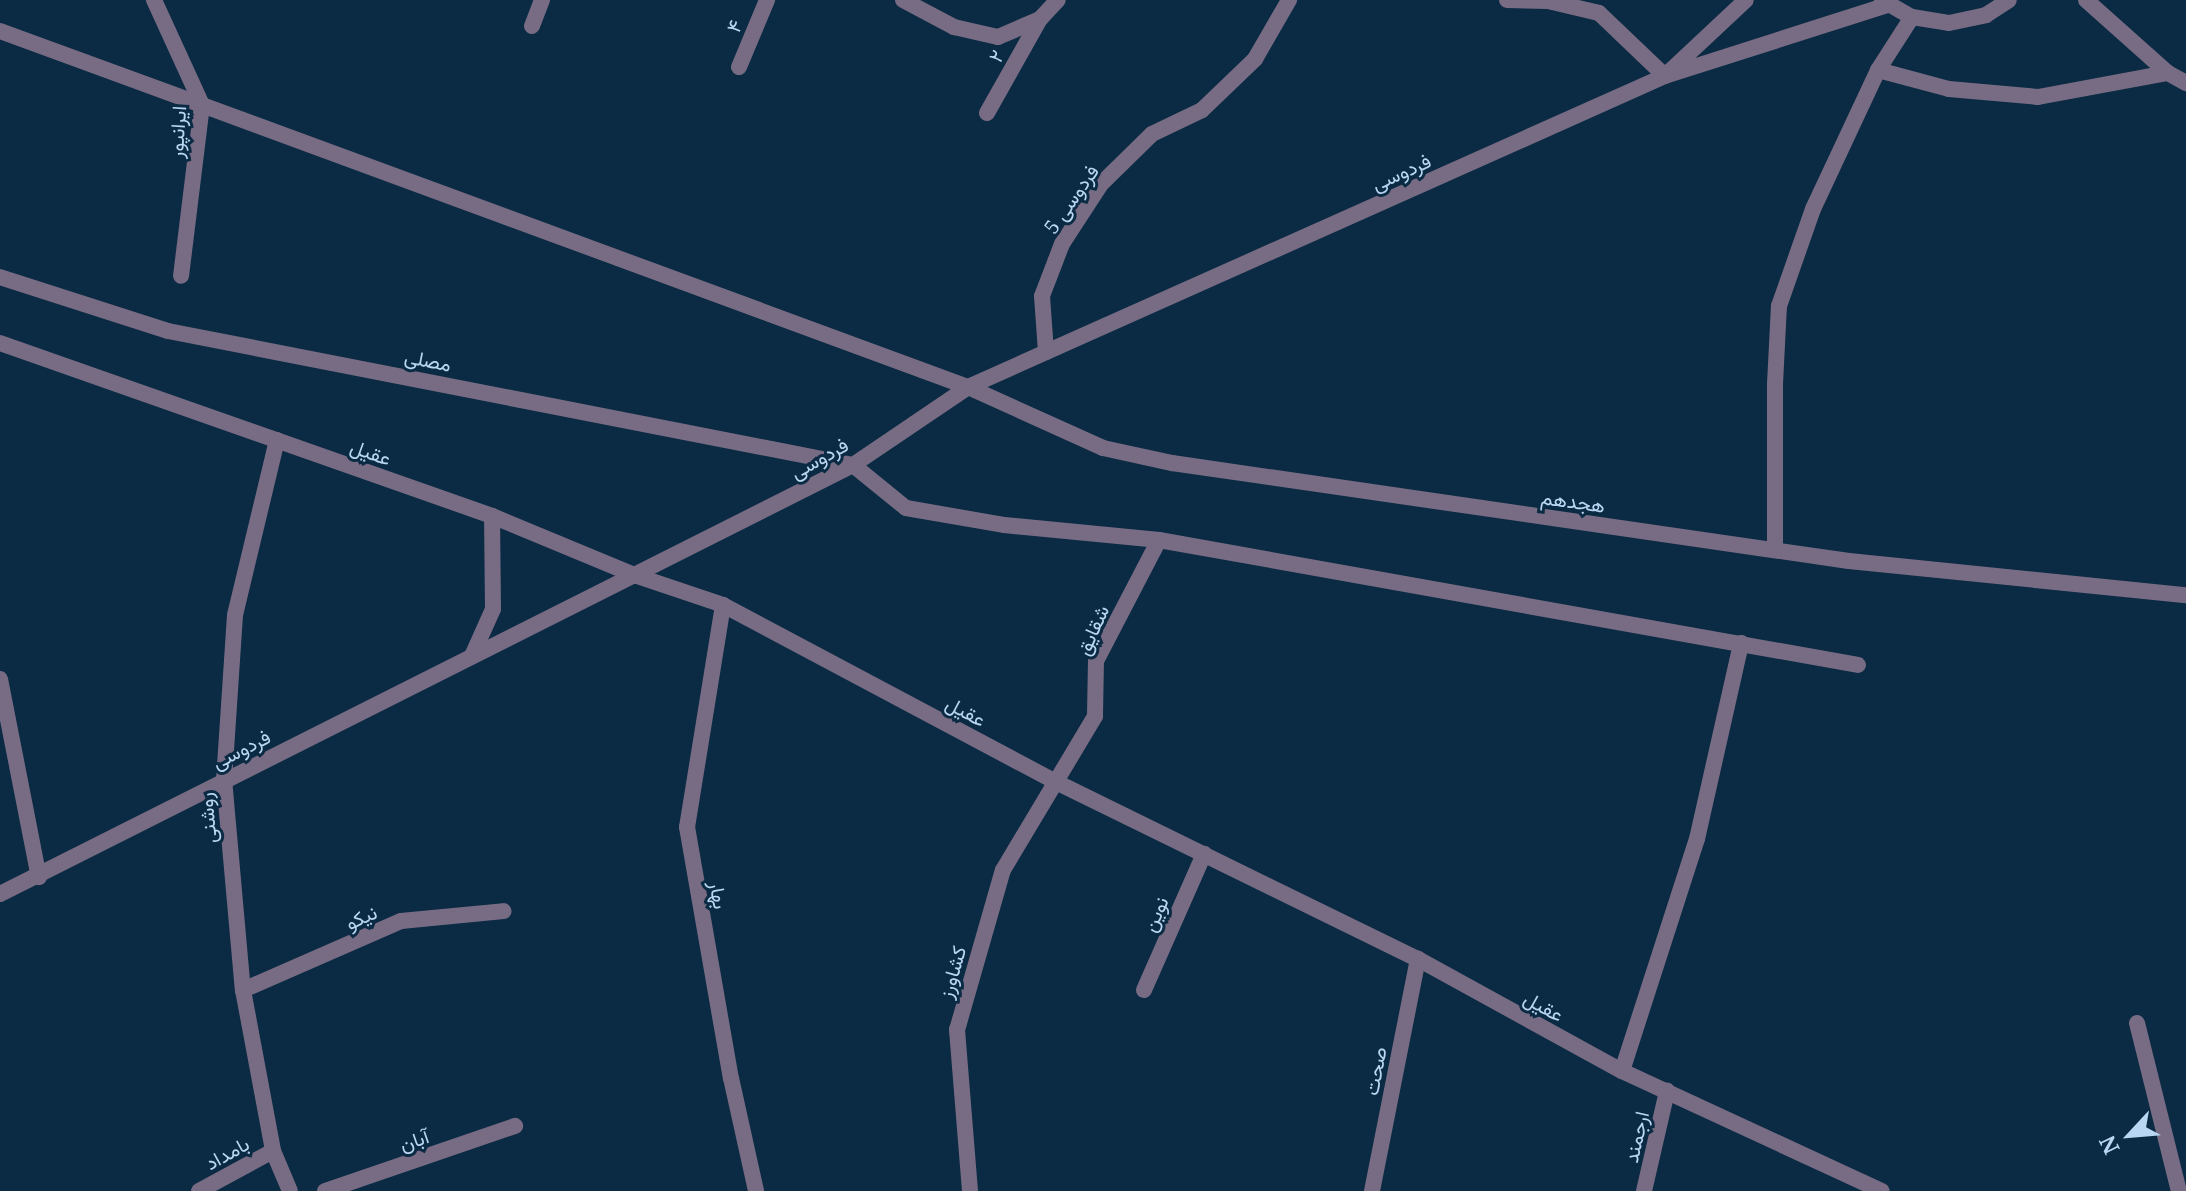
<!DOCTYPE html>
<meta charset="utf-8">
<style>
body{margin:0}
#map{position:relative;width:2186px;height:1191px;overflow:hidden;background:#0b2a43;font-family:"Noto Serif",Vazirmatn,serif}
div>[style]{position:absolute}
[style*='--x']{left:calc(var(--x)*1px);top:calc(var(--y)*1px);width:calc(var(--w)*1px);rotate:calc(var(--a)*1deg)}
.service>*{height:16px;margin:-8px;padding:0 8px;transform-origin:8px;border-radius:8px;background:#786c84}
.minor>*{height:16px;margin:-8px;padding:0 8px;transform-origin:8px;border-radius:8px;background:#786c84}
.tertiary>*{height:16px;margin:-8px;padding:0 8px;transform-origin:8px;border-radius:8px;background:#786c84}
span{translate:-50% -50%;white-space:nowrap;text-align:center;line-height:1.15;-webkit-text-stroke:6px #0b2a43;paint-order:stroke}
.street-label{font-size:20px;color:#b9d6f2}
.north{position:absolute;left:2090px;top:1095px;width:80px;height:80px;-webkit-text-stroke:6px #0b2a43;paint-order:stroke;rotate:244deg;font-size:22px;font-weight:700;line-height:32px;text-align:center;color:#b9d6f2}
.north::after{content:'';display:block;margin:auto;width:28px;height:36px;background:#b9d6f2;clip-path:polygon(50% 0,100% 100%,50% 72%,0 100%)}
</style>
<div id="map">
<div class="service">
<div style="--x:532;--y:26;--w:28;--a:-69"></div>
<div style="--x:0;--y:31;--w:215;--a:20.1"></div>
<div style="--x:739;--y:67;--w:73;--a:-67.3"></div>
<div style="--x:1878;--y:70;--w:73;--a:15"></div>
<div style="--x:1949;--y:89;--w:89;--a:5.1"></div>
<div style="--x:2038;--y:97;--w:132;--a:-10.5"></div>
<div style="--x:987;--y:113;--w:108;--a:-60.6"></div>
<div style="--x:1046;--y:352;--w:56;--a:-94.1"></div>
<div style="--x:1042;--y:296;--w:56;--a:-69"></div>
<div style="--x:1062;--y:244;--w:72;--a:-57"></div>
<div style="--x:1101;--y:184;--w:71;--a:-44.4"></div>
<div style="--x:1152;--y:134;--w:55;--a:-25.6"></div>
<div style="--x:1202;--y:110;--w:74;--a:-43.9"></div>
<div style="--x:1255;--y:59;--w:68;--a:-60"></div>
<div style="--x:0;--y:679;--w:202;--a:78.9"></div>
<div style="--x:243;--y:990;--w:172;--a:-23.6"></div>
<div style="--x:401;--y:921;--w:103;--a:-5.5"></div>
<div style="--x:1144;--y:990;--w:149;--a:-66.2"></div>
<div style="--x:2137;--y:1023;--w:173;--a:76"></div>
<div style="--x:325;--y:1191;--w:201;--a:-18.9"></div>
</div>
<div class="minor">
<div style="--x:154;--y:0;--w:115;--a:65.4"></div>
<div style="--x:202;--y:105;--w:172;--a:97"></div>
<div style="--x:903;--y:0;--w:58;--a:27.9"></div>
<div style="--x:954;--y:27;--w:45;--a:12.8"></div>
<div style="--x:998;--y:37;--w:46;--a:-23.2"></div>
<div style="--x:1040;--y:19;--w:26;--a:-47"></div>
<div style="--x:1507;--y:0;--w:41;--a:1.4"></div>
<div style="--x:1548;--y:1;--w:52;--a:13.2"></div>
<div style="--x:1599;--y:13;--w:91;--a:43.7"></div>
<div style="--x:2086;--y:0;--w:110;--a:41.7"></div>
<div style="--x:2168;--y:73;--w:21;--a:29"></div>
<div style="--x:202;--y:105;--w:816;--a:20.21"></div>
<div style="--x:968;--y:387;--w:148;--a:24.3"></div>
<div style="--x:1103;--y:448;--w:71;--a:12.3"></div>
<div style="--x:1172;--y:463;--w:684;--a:8.24"></div>
<div style="--x:1849;--y:561;--w:339;--a:5.8"></div>
<div style="--x:0;--y:343;--w:522;--a:19.37"></div>
<div style="--x:492;--y:516;--w:157;--a:22.5"></div>
<div style="--x:637;--y:576;--w:91;--a:18.6"></div>
<div style="--x:723;--y:605;--w:377;--a:28"></div>
<div style="--x:1056;--y:782;--w:403;--a:26.1"></div>
<div style="--x:1418;--y:959;--w:233;--a:28.8"></div>
<div style="--x:1622;--y:1071;--w:286;--a:24.8"></div>
<div style="--x:277;--y:440;--w:180;--a:103.5"></div>
<div style="--x:235;--y:615;--w:164;--a:93.8"></div>
<div style="--x:224;--y:779;--w:212;--a:84.9"></div>
<div style="--x:243;--y:990;--w:164;--a:79.4"></div>
<div style="--x:273;--y:1151;--w:43;--a:67"></div>
<div style="--x:853;--y:465;--w:68;--a:39.1"></div>
<div style="--x:906;--y:508;--w:99;--a:9.8"></div>
<div style="--x:1004;--y:525;--w:156;--a:5.5"></div>
<div style="--x:1159;--y:540;--w:710;--a:10.14"></div>
<div style="--x:1775;--y:550;--w:166;--a:-90"></div>
<div style="--x:1775;--y:384;--w:78;--a:-87.1"></div>
<div style="--x:1779;--y:306;--w:103;--a:-70.7"></div>
<div style="--x:1813;--y:209;--w:153;--a:-64.9"></div>
<div style="--x:1878;--y:70;--w:63;--a:-57.3"></div>
<div style="--x:723;--y:605;--w:225;--a:99.2"></div>
<div style="--x:687;--y:827;--w:255;--a:80.1"></div>
<div style="--x:731;--y:1078;--w:116;--a:77.5"></div>
<div style="--x:1622;--y:1071;--w:244;--a:-72.1"></div>
<div style="--x:1697;--y:839;--w:201;--a:-77.3"></div>
<div style="--x:199;--y:1191;--w:84;--a:-28.4"></div>
<div style="--x:970;--y:1191;--w:162;--a:-94.6"></div>
<div style="--x:957;--y:1030;--w:166;--a:-74"></div>
<div style="--x:1003;--y:870;--w:179;--a:-59.1"></div>
<div style="--x:1095;--y:716;--w:55;--a:-89"></div>
<div style="--x:1096;--y:661;--w:136;--a:-62.5"></div>
<div style="--x:1372;--y:1191;--w:237;--a:-78.8"></div>
<div style="--x:1644;--y:1191;--w:103;--a:-77"></div>
</div>
<div class="tertiary">
<div style="--x:1882;--y:0;--w:34;--a:30"></div>
<div style="--x:1912;--y:17;--w:37;--a:9"></div>
<div style="--x:1949;--y:23;--w:38;--a:-12"></div>
<div style="--x:1986;--y:15;--w:27;--a:-33"></div>
<div style="--x:1669;--y:72;--w:105;--a:-43.1"></div>
<div style="--x:0;--y:277;--w:176;--a:17.8"></div>
<div style="--x:168;--y:331;--w:698;--a:11.07"></div>
<div style="--x:472;--y:656;--w:51;--a:-65.9"></div>
<div style="--x:493;--y:609;--w:93;--a:-90.6"></div>
<div style="--x:0;--y:894;--w:955;--a:-26.7"></div>
<div style="--x:853;--y:465;--w:139;--a:-34.1"></div>
<div style="--x:968;--y:387;--w:763;--a:-24.05"></div>
<div style="--x:1665;--y:76;--w:233;--a:-17.7"></div>
</div>
<div class="street-label">
<span style="left:734px;top:26px;rotate:-67deg">۴</span>
<span style="left:996px;top:56px;rotate:-61deg">۲</span>
<span style="left:177px;top:132px;rotate:-86deg">ایرانپور</span>
<span style="left:1401px;top:172px;rotate:-24deg">فردوسی</span>
<span style="left:1071px;top:199px;rotate:-55deg">5 فردوسی</span>
<span style="left:428px;top:360px;rotate:11deg">مصلی</span>
<span style="left:371px;top:452px;rotate:20deg">عقیل</span>
<span style="left:819px;top:458px;rotate:-29deg">فردوسی</span>
<span style="left:1573px;top:501px;rotate:8deg">هجدهم</span>
<span style="left:1092px;top:630px;rotate:-66deg">شقایق</span>
<span style="left:966px;top:711px;rotate:28deg">عقیل</span>
<span style="left:241px;top:749px;rotate:-27deg">فردوسی</span>
<span style="left:207px;top:818px;rotate:-95deg">روشنی</span>
<span style="left:719px;top:895px;rotate:80deg">بهار</span>
<span style="left:1155px;top:914px;rotate:-66deg">نوین</span>
<span style="left:361px;top:917px;rotate:-24deg">نیکو</span>
<span style="left:952px;top:972px;rotate:-74deg">کشاورز</span>
<span style="left:1544px;top:1006px;rotate:29deg">عقیل</span>
<span style="left:1375px;top:1071px;rotate:-79deg">صحت</span>
<span style="left:1636px;top:1137px;rotate:-77deg">ارجمند</span>
<span style="left:414px;top:1140px;rotate:-19deg">آبان</span>
<span style="left:227px;top:1153px;rotate:-29deg">بامداد</span>
</div>
<div class="north">N</div>
</div>
